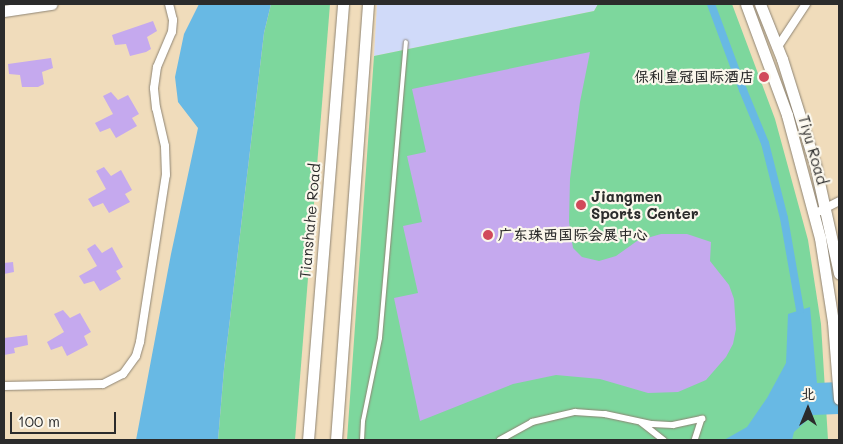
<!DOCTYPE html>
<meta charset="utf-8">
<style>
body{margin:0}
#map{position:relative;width:843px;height:444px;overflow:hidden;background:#f0dcbb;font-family:Mali,"LXGW WenKai TC",sans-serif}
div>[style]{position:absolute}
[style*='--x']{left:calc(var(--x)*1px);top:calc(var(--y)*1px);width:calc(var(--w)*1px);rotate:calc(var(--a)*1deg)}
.built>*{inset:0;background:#d0daf9}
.green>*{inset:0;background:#7dd79d}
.water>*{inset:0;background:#68b9e4}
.canal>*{height:8px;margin:-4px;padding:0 4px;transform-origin:4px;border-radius:4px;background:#68b9e4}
.building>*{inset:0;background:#c5a9ee}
.roads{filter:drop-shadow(0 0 1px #8e8473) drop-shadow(0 0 1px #8e8473)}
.service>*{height:4px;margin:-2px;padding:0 2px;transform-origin:2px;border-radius:2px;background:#fff}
.pedestrian>*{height:5.5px;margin:-2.75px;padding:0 2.75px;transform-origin:2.75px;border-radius:2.75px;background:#fff}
.minor>*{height:8px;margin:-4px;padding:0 4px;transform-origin:4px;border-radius:4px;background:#fff}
.secondary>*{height:11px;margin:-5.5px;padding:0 5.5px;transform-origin:5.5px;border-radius:5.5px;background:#fff}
.dots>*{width:14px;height:14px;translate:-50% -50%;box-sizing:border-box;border:2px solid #fbf7ec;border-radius:50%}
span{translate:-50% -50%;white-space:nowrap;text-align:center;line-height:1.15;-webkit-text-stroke:4.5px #fbf7ec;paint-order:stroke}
.poi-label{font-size:15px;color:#2b2b2b;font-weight:700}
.right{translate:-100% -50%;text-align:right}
.left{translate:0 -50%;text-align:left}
.street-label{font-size:15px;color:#2b2b2b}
.frame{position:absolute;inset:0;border:5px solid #2b2b2b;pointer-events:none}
.north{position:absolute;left:783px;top:384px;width:50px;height:50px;-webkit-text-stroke:4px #fbf7ec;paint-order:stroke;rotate:0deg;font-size:14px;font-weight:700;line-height:20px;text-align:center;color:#2b2b2b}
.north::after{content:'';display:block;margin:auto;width:18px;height:22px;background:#2b2b2b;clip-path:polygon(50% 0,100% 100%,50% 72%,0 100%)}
.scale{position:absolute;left:10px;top:412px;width:106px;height:22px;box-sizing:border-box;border:2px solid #2b2b2b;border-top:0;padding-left:6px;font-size:15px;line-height:18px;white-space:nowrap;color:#2b2b2b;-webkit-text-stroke:4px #fbf7ec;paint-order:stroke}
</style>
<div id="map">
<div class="built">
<div style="clip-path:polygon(377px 4px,598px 4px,594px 11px,374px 56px)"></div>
</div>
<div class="green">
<div style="clip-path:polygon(271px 4px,330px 4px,295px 440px,218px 440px,224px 369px,264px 33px)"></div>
<div style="clip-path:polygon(598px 4px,732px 4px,775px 119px,808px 240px,821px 324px,828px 440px,347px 440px,374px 56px,594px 11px)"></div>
</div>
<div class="water">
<div style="clip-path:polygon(199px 4px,271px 4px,264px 33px,224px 369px,218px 440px,136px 440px,171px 254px,198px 128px,178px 102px,175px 77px,184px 34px)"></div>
<div style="clip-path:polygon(810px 307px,817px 383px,839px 382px,839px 414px,813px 415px,794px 432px,792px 440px,724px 440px,747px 427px,767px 398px,786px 363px,788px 314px)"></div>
</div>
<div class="canal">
<div style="--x:711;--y:4;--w:92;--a:69.6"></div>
<div style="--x:743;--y:90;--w:57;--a:67.5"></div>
<div style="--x:765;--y:143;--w:77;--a:75.8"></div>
<div style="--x:784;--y:218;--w:93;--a:80.1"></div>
</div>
<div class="building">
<div style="clip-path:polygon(153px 21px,157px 31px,147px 37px,151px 49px,146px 52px,130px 56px,126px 44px,115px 45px,112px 35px)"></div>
<div style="clip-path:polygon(590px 52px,580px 102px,570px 179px,569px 222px,573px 248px,582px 257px,599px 261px,616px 256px,637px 241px,661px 234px,687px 234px,711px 242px,710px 261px,729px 285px,734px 299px,736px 329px,733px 344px,726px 357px,706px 380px,678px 392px,648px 393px,600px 379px,556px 375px,513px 384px,420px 421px,394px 298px,418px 293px,403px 226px,422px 222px,407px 156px,426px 152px,412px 89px)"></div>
<div style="clip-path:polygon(51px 58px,53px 68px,42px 72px,44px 84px,38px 87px,22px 87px,20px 75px,9px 74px,8px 64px)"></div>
<div style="clip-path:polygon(111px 92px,118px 100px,128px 95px,139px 114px,132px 118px,137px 126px,116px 138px,110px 128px,100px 132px,95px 123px,113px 114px,103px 96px)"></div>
<div style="clip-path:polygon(104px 167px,111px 176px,121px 170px,132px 190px,125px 194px,130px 202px,109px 213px,103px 203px,93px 207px,88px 199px,106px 189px,96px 171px)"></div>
<div style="clip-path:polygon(95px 244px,102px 253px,112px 247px,123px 267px,116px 271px,121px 279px,100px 291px,94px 281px,84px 284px,79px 276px,97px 266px,87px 249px)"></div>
<div style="clip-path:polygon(13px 262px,14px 272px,4px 274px,4px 263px)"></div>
<div style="clip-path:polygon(63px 310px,70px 318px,80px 313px,91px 332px,84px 336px,88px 345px,67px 356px,62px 346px,51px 350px,47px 342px,64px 332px,54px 314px)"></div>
<div style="clip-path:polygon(27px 335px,28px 345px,14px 348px,15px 353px,4px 355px,4px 338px)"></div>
</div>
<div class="roads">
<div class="service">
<div style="--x:362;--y:440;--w:19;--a:-87"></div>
<div style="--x:363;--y:421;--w:85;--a:-78.4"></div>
<div style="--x:380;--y:338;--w:297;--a:-85"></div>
</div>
<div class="pedestrian">
<div style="--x:642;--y:423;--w:28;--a:38"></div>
<div style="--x:500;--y:440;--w:37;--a:-29"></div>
<div style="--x:532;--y:422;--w:44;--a:-13.1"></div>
<div style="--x:575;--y:412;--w:30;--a:4"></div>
<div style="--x:605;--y:414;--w:48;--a:12"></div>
<div style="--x:652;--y:424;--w:21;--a:3"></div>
<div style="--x:673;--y:425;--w:30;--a:-12"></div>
<div style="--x:702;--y:419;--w:22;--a:108"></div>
</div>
<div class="minor">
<div style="--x:777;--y:48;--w:53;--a:-56.6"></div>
<div style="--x:814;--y:214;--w:28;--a:-27"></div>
<div style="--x:4;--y:386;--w:99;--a:-1.2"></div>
<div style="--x:103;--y:384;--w:22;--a:-27"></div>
<div style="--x:123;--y:374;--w:22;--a:-54"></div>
<div style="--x:136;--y:356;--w:15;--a:-74"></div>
<div style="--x:140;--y:342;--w:169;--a:-81.2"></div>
<div style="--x:166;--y:175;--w:29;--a:-92"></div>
<div style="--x:165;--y:146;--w:39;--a:-103"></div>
<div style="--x:156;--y:108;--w:20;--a:-96"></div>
<div style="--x:154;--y:88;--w:21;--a:-82"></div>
<div style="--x:157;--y:67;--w:38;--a:-67"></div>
<div style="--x:172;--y:32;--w:12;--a:-85"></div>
<div style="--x:173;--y:20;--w:16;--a:-104"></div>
</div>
<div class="secondary">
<div style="--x:746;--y:4;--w:118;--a:69.7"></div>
<div style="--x:787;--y:115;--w:127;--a:75"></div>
<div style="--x:820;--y:238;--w:85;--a:81.2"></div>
<div style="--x:833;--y:322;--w:77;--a:85.5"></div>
<div style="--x:760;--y:4;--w:59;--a:68.2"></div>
<div style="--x:782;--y:59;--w:110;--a:72.6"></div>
<div style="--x:815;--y:164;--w:112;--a:77.6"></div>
<div style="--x:4;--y:11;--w:48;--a:-8.5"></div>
<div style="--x:308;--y:440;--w:437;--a:-85.4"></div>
<div style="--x:336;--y:440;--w:437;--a:-85.8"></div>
</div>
</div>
<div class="dots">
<div style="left:764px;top:77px;background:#d1495b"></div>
<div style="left:581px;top:205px;background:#d1495b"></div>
<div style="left:488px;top:235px;background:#d1495b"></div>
</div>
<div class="poi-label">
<span class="right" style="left:754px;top:77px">保利皇冠国际酒店</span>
<span class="left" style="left:591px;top:205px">Jiangmen<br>Sports Center</span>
<span class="left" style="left:498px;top:235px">广东珠西国际会展中心</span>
</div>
<div class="street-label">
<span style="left:813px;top:150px;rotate:74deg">Tiyu Road</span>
<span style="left:310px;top:221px;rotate:-85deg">Tianshahe Road</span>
</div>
<div class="frame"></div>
<div class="north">北</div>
<div class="scale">100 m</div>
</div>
